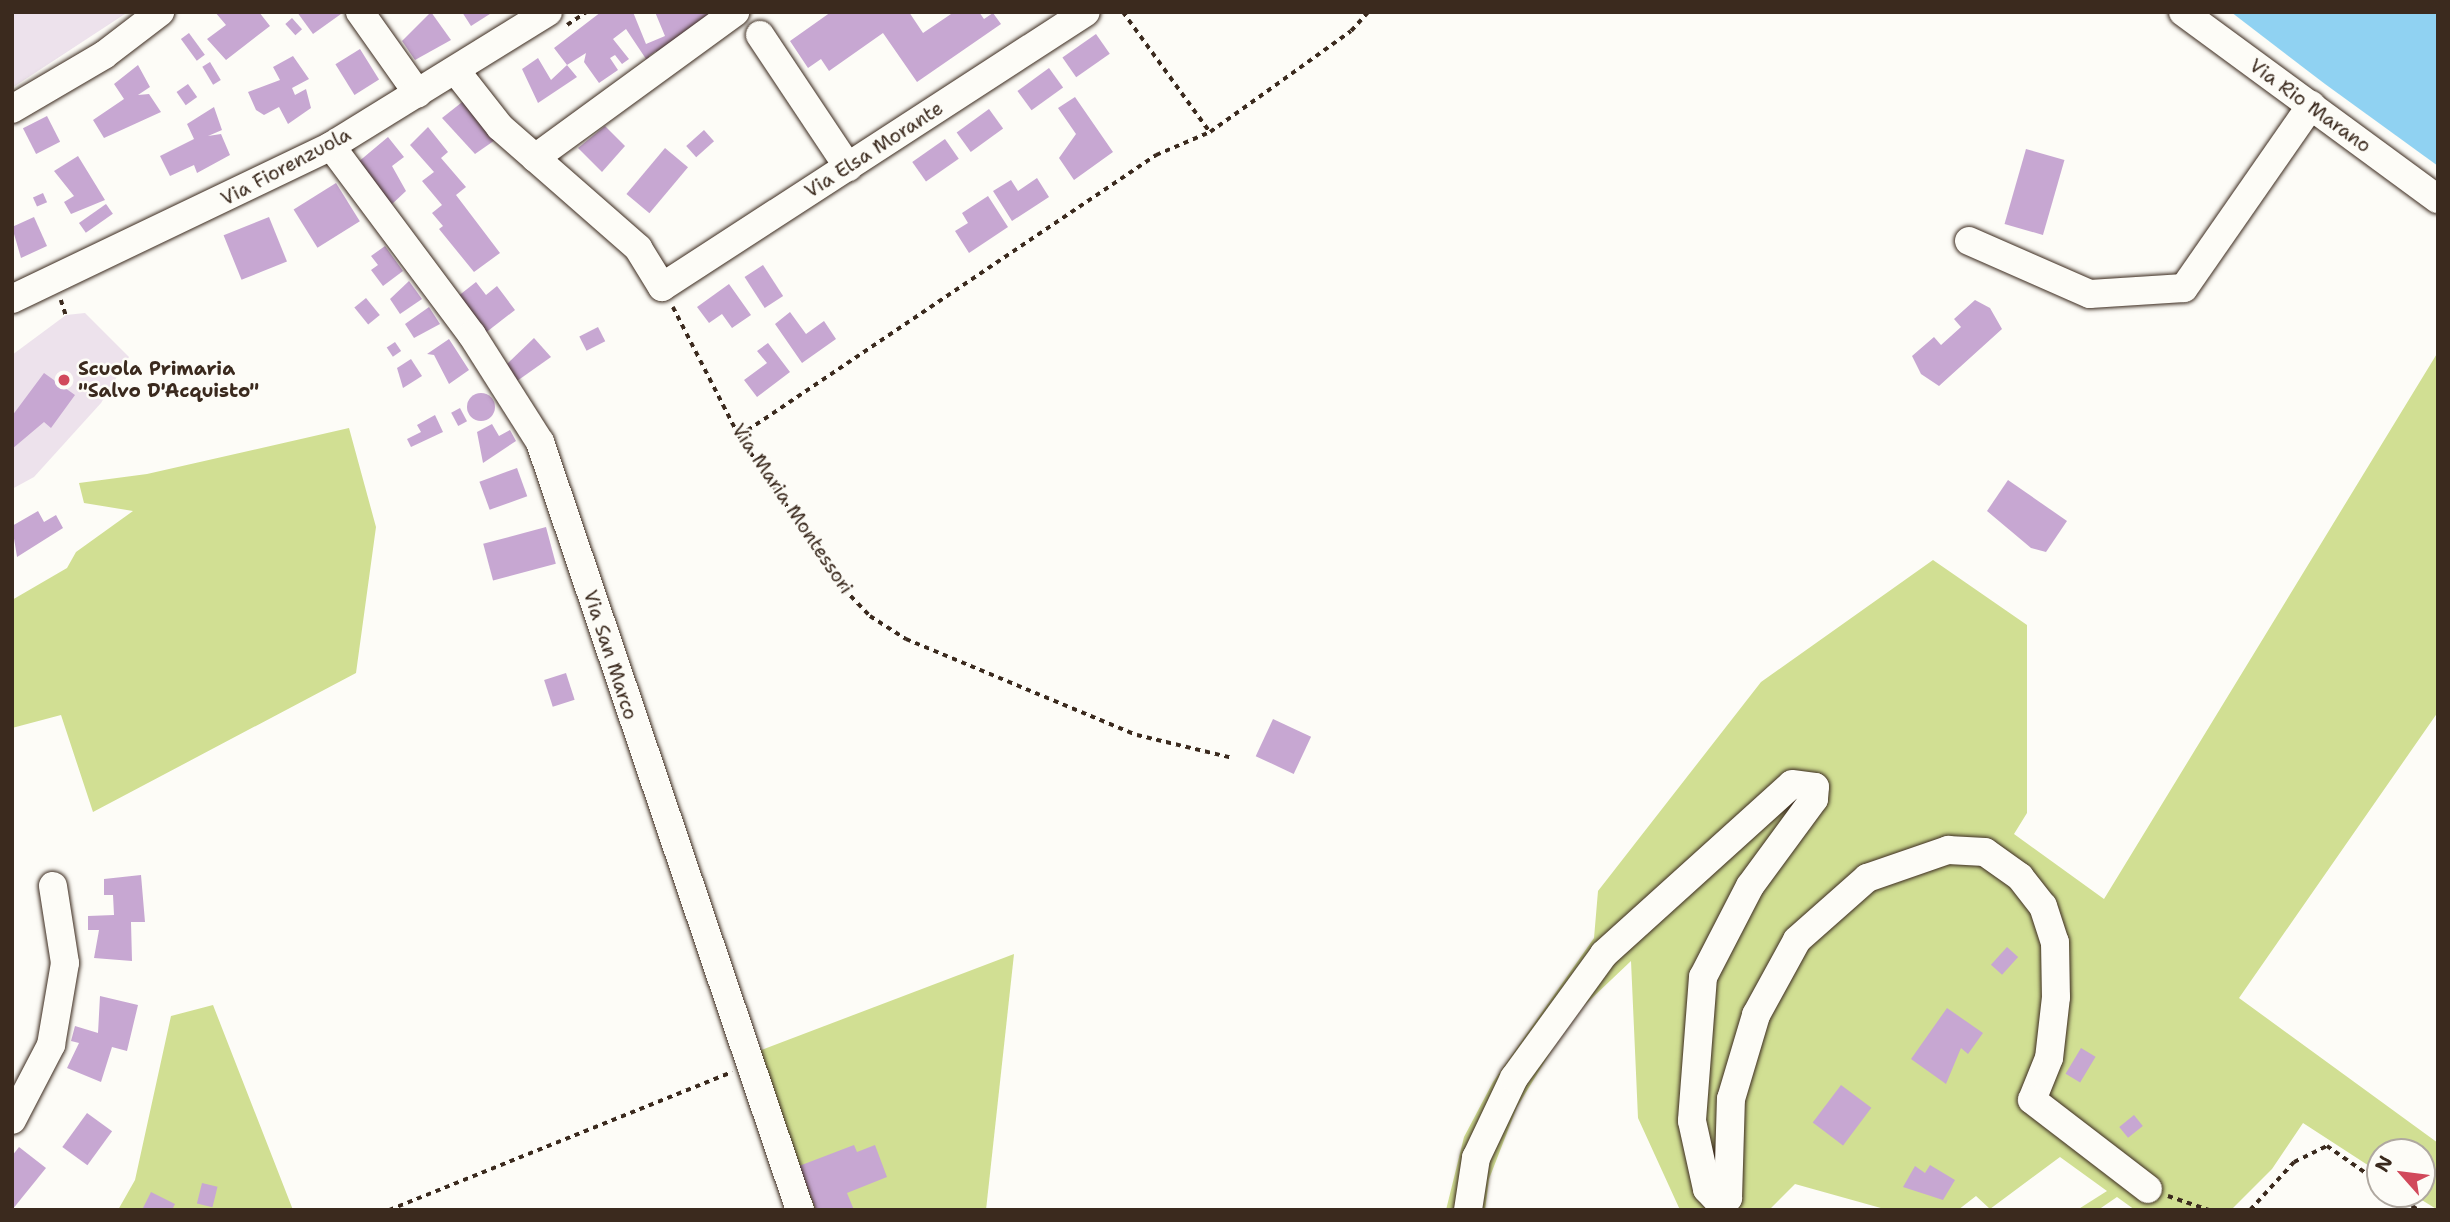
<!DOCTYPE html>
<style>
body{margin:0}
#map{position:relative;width:2450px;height:1222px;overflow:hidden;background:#fdfcf7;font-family:"Shantell Sans",sans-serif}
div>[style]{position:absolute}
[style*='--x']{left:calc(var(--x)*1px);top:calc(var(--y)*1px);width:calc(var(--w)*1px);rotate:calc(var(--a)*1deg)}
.built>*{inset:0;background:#ede2ec}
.green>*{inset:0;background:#d1df93}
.water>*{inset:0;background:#90d2f2}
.building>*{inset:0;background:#c7a7d2;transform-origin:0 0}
.round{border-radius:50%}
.path>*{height:3.5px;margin-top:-1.75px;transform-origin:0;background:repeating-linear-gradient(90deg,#3b2a1e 0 5px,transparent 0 10px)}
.roads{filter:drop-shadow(0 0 2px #3b2a1e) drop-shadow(0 0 2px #3b2a1e)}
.minor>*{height:28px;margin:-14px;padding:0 14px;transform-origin:14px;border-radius:14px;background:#fdfcf7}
.dots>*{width:19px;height:19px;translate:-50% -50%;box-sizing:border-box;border:4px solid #fdfcf7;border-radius:50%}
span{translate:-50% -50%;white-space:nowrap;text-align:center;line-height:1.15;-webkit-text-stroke:5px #fdfcf7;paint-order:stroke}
.street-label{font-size:19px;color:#3b2a1e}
.poi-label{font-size:19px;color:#3b2a1e;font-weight:700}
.left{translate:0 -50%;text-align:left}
.frame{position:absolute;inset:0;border:14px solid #3b2a1e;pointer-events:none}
.north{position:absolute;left:2366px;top:1138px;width:70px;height:70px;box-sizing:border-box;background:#fdfcf7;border:2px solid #afa8a0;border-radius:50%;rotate:298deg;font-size:19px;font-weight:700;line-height:28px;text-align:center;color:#3b2a1e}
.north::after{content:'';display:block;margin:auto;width:24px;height:32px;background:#d1495b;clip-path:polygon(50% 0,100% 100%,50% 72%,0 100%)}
</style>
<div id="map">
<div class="built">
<div style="clip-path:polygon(12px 12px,128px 12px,12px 88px)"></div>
<div style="clip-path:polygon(85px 313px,129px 357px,101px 403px,34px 477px,12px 489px,12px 355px,66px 315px)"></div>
</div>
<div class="green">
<div style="clip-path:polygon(2438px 352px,2438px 712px,2239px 998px,2438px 1143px,2438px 1210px,2412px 1194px,2422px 1194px,2422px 1152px,2380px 1152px,2380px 1173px,2303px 1123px,2272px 1169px,2231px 1210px,2135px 1210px,2117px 1197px,2098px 1210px,2077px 1210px,2107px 1191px,2060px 1157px,1990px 1209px,1976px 1196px,1958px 1210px,1888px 1210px,1795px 1184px,1769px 1210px,1680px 1210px,1638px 1118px,1631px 961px,1572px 1017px,1517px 1107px,1489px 1179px,1485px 1210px,1446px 1210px,1464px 1137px,1493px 1082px,1594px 938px,1598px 891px,1761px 682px,1933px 560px,2027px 625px,2027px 813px,2014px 834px,2104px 899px)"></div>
<div style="clip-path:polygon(349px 428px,376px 527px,356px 673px,93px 812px,61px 715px,12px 728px,12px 600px,67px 568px,76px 552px,133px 511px,84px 503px,79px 483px,147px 474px)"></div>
<div style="clip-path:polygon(1014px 954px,986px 1210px,810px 1210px,756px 1052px)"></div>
<div style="clip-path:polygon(213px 1005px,293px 1210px,118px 1210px,135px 1180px,171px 1016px)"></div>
</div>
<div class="water">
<div style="clip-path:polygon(2231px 12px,2438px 12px,2438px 166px,2325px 84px)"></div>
</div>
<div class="building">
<div style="clip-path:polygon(215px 12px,259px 12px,270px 26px,226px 60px,207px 39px,226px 25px)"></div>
<div style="clip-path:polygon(297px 12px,339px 12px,341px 14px,313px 34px)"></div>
<div style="clip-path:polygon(431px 12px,451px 40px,415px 60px,402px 41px)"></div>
<div style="clip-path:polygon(462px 12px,493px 12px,471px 26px)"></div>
<div style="clip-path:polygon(601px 12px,633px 12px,646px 44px,665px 36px,655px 12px,713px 12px,662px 59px,656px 51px,649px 56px,652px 68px,626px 29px,613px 39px,629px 59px,622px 64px,615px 55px,610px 58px,618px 70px,599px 83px,584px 62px,586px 53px,567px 65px,554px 48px)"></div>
<div style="clip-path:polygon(831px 12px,909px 12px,923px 33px,954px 12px,979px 12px,984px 19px,993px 13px,1001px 24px,917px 82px,883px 33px,829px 71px,821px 59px,808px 68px,790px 41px)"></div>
<div style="left:292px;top:18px;width:15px;height:9px;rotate:48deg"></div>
<div style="left:189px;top:33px;width:27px;height:10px;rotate:54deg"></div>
<div style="left:1096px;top:34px;width:24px;height:41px;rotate:55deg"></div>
<div style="left:360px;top:49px;width:36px;height:29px;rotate:58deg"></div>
<div style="clip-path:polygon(293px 56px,309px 79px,292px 88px,295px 95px,306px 89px,311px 108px,288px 124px,279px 107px,264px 115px,256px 110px,248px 92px,280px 80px,273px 67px)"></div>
<div style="clip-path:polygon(538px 58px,551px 80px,567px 65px,577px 77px,538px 103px,522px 69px)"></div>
<div style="left:210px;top:62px;width:21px;height:9px;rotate:59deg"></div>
<div style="clip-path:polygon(138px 65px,150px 87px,138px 95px,149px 94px,161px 112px,104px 138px,93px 120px,124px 99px,114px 84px)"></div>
<div style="left:1049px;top:68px;width:24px;height:39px;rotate:54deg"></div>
<div style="left:188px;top:84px;width:16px;height:14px;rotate:55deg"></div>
<div style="clip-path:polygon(1075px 97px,1113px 152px,1074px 180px,1059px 158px,1076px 134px,1058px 108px)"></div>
<div style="clip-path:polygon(466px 99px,498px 138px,475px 154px,442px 118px)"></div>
<div style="clip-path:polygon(214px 107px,222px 130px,208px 136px,221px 134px,230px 155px,197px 173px,194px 165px,170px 176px,160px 156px,194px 139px,187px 124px)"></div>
<div style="left:989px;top:109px;width:24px;height:40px;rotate:54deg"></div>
<div style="left:47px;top:116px;width:29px;height:27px;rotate:63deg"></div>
<div style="clip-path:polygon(605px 126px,625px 146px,602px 172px,578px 148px)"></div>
<div style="clip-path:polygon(428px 127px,448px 152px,441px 158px,466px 187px,456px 195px,500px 253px,474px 272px,439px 229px,443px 226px,432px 213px,442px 205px,422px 181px,434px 172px,410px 145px)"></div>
<div style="left:704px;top:130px;width:15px;height:24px;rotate:48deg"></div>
<div style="clip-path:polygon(388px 137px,404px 157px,392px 166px,406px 191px,391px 205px,357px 163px)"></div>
<div style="left:945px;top:139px;width:24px;height:40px;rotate:55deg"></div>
<div style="left:665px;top:148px;width:30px;height:60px;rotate:40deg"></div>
<div style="left:2026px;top:149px;width:40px;height:78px;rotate:16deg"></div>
<div style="clip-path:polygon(78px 156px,105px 200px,71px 214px,64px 202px,74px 196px,54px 171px)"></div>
<div style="clip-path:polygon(1037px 178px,1049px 197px,1012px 221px,993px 191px,1011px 180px,1018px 191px)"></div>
<div style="left:336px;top:183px;width:45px;height:50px;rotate:58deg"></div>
<div style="left:43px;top:193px;width:10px;height:11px;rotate:66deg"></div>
<div style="clip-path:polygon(988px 196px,1008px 227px,969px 253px,955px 231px,968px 223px,962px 213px)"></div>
<div style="left:106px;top:204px;width:12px;height:33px;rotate:55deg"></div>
<div style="clip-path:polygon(34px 217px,47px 246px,21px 258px,12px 227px)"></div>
<div style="left:269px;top:217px;width:48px;height:49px;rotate:68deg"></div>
<div style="clip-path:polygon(385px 246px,403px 271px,383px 286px,371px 270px,378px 265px,371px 256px)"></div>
<div style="left:763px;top:265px;width:37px;height:22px;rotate:57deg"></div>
<div style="clip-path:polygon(409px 281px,422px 299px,400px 314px,390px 299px)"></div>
<div style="clip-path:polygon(476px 282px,486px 295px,497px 286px,515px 310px,484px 334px,457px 297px)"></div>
<div style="clip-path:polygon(729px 284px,751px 315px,732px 328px,722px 314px,709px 323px,697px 307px)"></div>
<div style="left:366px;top:298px;width:22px;height:15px;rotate:51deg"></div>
<div style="clip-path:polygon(1975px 300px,1990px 308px,2002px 329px,1939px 386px,1921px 374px,1912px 356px,1934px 337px,1941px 345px,1961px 327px,1954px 319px)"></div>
<div style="clip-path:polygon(429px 307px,440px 324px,414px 338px,405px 324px)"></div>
<div style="clip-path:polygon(790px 312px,806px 334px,824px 321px,836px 339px,802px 363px,775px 324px)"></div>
<div style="left:598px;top:327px;width:16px;height:21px;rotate:63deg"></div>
<div style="clip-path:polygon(534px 338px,551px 357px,517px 381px,506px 365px)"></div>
<div style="clip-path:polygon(449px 339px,469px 370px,449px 384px,434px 355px,427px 354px)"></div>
<div style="left:395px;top:342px;width:11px;height:10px;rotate:56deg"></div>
<div style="clip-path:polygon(768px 343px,790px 372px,757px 397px,744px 380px,767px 363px,757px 351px)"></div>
<div style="clip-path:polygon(411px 359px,422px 376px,403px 388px,397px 368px)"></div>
<div style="clip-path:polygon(44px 373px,75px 395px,51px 428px,44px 422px,12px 449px,12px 416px)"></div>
<div class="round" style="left:467px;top:393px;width:28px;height:28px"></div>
<div style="left:460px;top:408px;width:15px;height:10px;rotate:62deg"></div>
<div style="clip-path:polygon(435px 415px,443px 432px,411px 447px,407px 439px,421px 432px,417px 425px)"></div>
<div style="clip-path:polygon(492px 424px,499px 436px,510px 430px,516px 441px,483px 463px,477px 432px)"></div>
<div style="left:517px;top:468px;width:30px;height:40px;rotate:70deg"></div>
<div style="clip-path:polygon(2008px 480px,2067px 521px,2046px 552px,2031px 548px,1987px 511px)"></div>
<div style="clip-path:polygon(38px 511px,44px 522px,56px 515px,63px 528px,17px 557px,12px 526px)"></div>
<div style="left:546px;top:527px;width:38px;height:65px;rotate:75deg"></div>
<div style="left:566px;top:673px;width:28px;height:23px;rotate:72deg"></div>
<div style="left:1273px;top:719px;width:42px;height:41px;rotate:25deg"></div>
<div style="clip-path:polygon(141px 875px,145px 922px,131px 922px,132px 961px,94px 958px,99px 930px,88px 930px,88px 916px,114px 915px,113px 895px,104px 895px,104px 879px)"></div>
<div style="left:2007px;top:947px;width:15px;height:24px;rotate:42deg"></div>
<div style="clip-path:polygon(100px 996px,138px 1005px,127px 1051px,112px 1047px,101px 1082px,67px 1068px,79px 1043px,71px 1041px,75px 1026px,98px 1033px)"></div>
<div style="clip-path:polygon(1947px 1008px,1983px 1033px,1968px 1054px,1961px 1048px,1946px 1084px,1911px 1059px)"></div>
<div style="left:2081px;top:1048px;width:17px;height:30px;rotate:31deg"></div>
<div style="left:1841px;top:1085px;width:38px;height:47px;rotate:37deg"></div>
<div style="left:87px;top:1113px;width:31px;height:42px;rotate:36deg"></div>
<div style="left:2134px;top:1115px;width:14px;height:19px;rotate:51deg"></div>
<div style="clip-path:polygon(854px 1145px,857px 1152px,875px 1145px,887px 1177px,847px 1193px,854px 1210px,816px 1210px,799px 1166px)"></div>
<div style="clip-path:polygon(19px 1147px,46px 1168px,12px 1210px,12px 1156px)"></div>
<div style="clip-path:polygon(1930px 1165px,1955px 1180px,1943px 1200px,1903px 1187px,1915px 1166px,1925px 1173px)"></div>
<div style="left:202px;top:1183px;width:16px;height:21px;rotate:14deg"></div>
<div style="clip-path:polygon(151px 1192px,175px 1204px,172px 1210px,142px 1210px)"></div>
</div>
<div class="path">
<div style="--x:1123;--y:12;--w:148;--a:54.1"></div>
<div style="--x:567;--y:25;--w:23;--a:-34"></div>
<div style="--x:61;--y:300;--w:16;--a:72"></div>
<div style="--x:673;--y:307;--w:145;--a:62.9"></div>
<div style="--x:739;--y:436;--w:186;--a:55.5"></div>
<div style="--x:844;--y:589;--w:37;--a:46"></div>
<div style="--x:870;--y:616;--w:43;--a:32.6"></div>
<div style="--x:906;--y:639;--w:250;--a:22.6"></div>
<div style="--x:1137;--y:735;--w:99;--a:13.5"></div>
<div style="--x:739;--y:436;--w:503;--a:-33.97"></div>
<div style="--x:1156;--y:155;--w:59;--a:-23.1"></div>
<div style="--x:1210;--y:132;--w:173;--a:-35.6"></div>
<div style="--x:1351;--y:31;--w:25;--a:-48"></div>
<div style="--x:2396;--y:1194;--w:27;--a:36"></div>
<div style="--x:2168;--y:1196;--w:43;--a:18.9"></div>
<div style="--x:389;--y:1210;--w:370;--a:-21.9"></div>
<div style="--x:2250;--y:1210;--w:65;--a:-47.5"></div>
<div style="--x:2294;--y:1162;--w:37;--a:-26"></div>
<div style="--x:2327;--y:1146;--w:65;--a:34.9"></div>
</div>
<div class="roads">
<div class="minor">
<div style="--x:360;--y:12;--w:100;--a:54.7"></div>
<div style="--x:2183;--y:12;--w:316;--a:36.3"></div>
<div style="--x:760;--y:35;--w:159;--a:56.3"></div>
<div style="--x:456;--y:71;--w:71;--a:51.8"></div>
<div style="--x:500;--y:127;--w:184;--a:41.2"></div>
<div style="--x:638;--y:248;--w:46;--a:58.4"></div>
<div style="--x:662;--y:287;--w:505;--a:-32.97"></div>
<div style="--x:12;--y:109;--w:107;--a:-30.4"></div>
<div style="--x:104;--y:55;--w:71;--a:-37.5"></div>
<div style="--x:331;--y:146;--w:236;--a:53.3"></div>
<div style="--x:472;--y:335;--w:127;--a:57.6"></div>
<div style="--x:540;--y:442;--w:811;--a:71.3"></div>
<div style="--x:535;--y:158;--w:248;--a:-36.1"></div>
<div style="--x:1969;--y:241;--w:132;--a:23.7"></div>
<div style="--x:2090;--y:294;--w:94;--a:-3.7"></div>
<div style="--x:2184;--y:288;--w:223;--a:-55.2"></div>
<div style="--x:12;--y:299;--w:354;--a:-25.6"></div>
<div style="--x:331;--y:146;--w:255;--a:-31.7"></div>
<div style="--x:12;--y:1120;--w:85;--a:-62.5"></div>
<div style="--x:51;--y:1045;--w:83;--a:-80.3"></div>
<div style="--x:65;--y:963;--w:78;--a:-98.9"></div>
<div style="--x:1468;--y:1210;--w:53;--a:-81.3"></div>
<div style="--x:1476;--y:1158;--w:89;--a:-64.6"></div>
<div style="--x:1514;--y:1078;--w:153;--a:-54"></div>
<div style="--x:1604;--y:954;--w:253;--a:-42.1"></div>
<div style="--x:1792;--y:784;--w:23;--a:7"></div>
<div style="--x:1815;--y:787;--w:12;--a:95"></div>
<div style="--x:1814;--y:799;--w:108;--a:126.3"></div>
<div style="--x:1750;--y:886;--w:102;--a:117.3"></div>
<div style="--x:1703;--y:977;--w:144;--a:94.4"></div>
<div style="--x:1692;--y:1121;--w:70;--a:77.6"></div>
<div style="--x:1707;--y:1189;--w:18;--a:47"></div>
<div style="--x:1719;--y:1202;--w:10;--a:-24"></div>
<div style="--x:1728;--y:1198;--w:99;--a:-88.3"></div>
<div style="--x:1731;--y:1099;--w:88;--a:-73.4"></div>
<div style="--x:1756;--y:1015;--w:85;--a:-61.3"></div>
<div style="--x:1797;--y:940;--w:94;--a:-41.5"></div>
<div style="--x:1867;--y:878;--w:86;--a:-19.1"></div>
<div style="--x:1948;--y:850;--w:37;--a:3"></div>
<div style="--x:1985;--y:852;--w:43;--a:35.5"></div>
<div style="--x:2020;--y:877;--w:37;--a:52"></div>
<div style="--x:2043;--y:906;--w:38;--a:72"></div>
<div style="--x:2055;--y:942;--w:55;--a:89"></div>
<div style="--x:2056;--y:997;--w:61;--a:96.5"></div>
<div style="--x:2049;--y:1058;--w:45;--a:112"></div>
<div style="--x:2032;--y:1100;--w:146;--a:37.5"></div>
</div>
</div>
<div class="dots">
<div style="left:64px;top:380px;background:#d1495b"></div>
</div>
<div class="street-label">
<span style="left:2310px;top:106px;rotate:36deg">Via Rio Marano</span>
<span style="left:874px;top:150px;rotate:-33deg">Via Elsa Morante</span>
<span style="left:286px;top:167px;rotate:-28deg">Via Fiorenzuola</span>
<span style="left:792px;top:509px;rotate:56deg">Via Maria Montessori</span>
<span style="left:610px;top:655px;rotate:72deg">Via San Marco</span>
</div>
<div class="poi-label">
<span class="left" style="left:78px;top:380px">Scuola Primaria<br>"Salvo D'Acquisto"</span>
</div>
<div class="frame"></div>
<div class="north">N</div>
</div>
